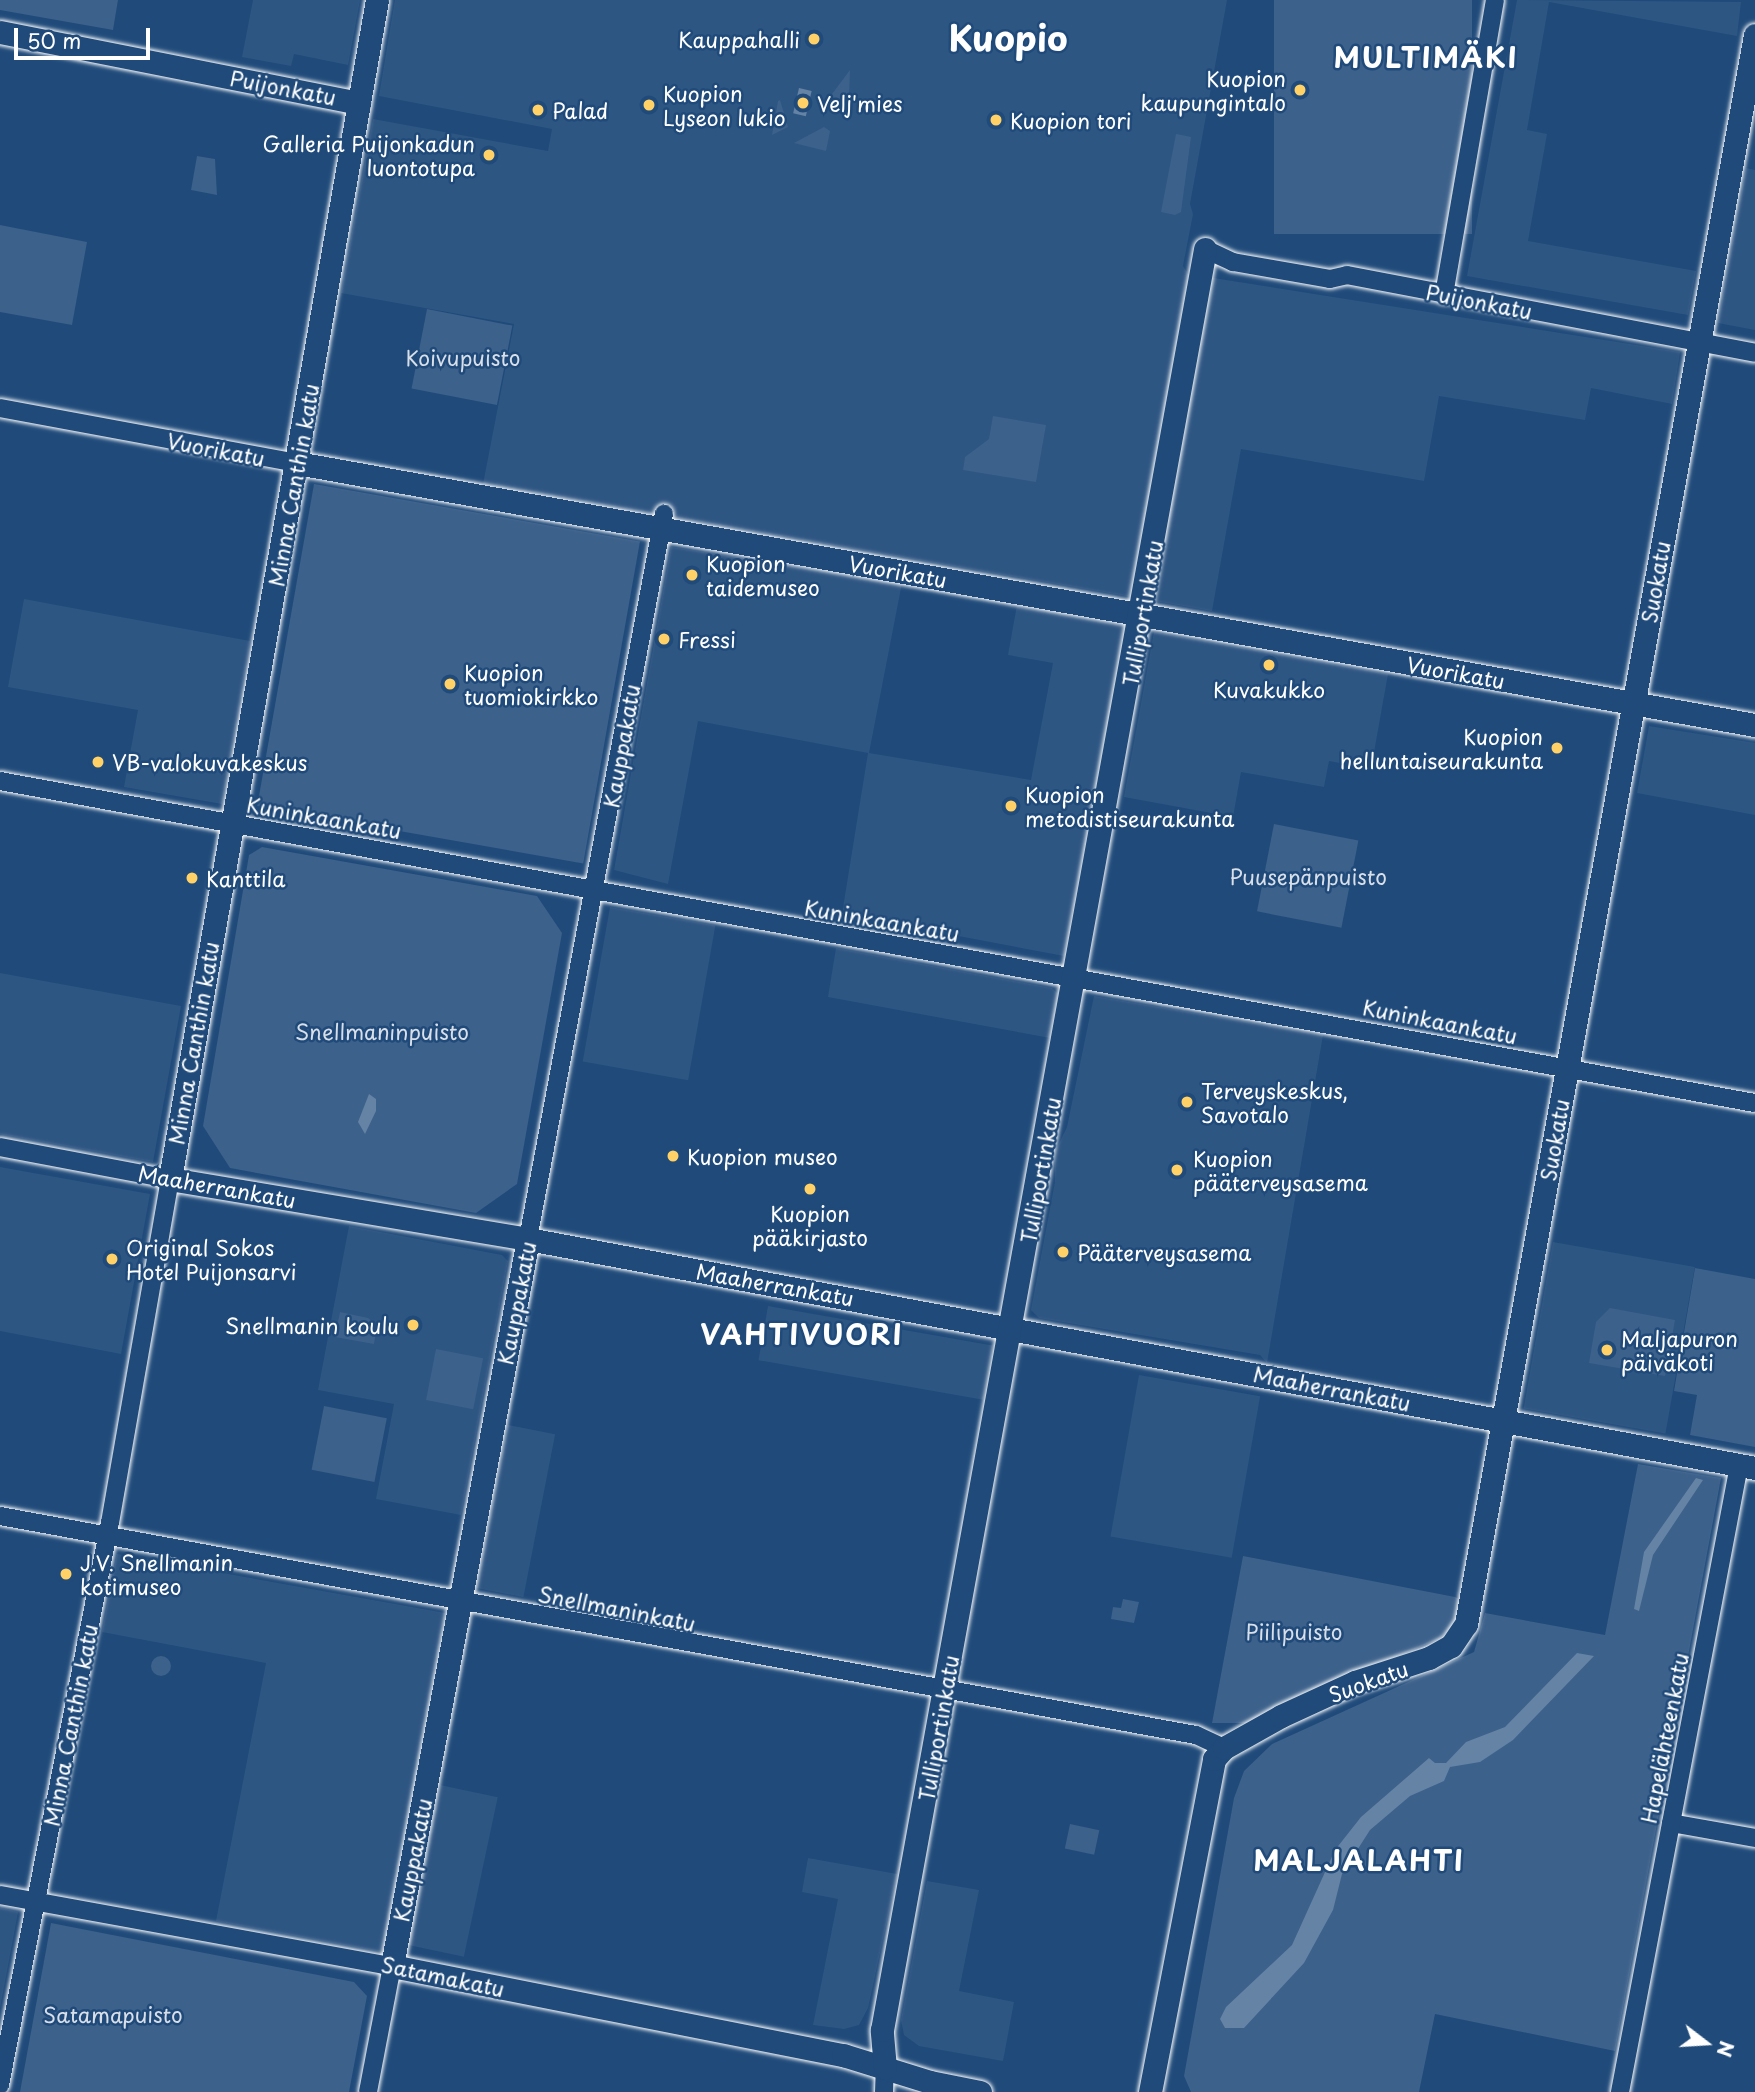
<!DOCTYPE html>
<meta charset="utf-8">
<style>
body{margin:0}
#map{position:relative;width:1755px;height:2092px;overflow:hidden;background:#1f4a7a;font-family:"Playpen Sans",sans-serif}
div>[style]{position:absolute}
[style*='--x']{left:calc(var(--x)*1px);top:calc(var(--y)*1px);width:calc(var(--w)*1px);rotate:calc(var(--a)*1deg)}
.built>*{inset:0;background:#2e5683;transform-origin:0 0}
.green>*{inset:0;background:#3c618b;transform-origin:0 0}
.round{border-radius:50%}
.water>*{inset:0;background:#6583a4;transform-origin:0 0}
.roads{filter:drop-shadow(0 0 2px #fff) drop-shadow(0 0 2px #fff)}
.street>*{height:18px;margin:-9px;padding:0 9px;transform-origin:9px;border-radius:9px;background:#1f4a7a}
.secondary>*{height:23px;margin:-11.5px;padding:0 11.5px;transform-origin:11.5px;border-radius:11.5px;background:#1f4a7a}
.dots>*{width:19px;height:19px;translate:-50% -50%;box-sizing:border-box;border:4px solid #1f4a7a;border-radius:50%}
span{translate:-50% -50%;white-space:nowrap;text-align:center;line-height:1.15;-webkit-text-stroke:5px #1f4a7a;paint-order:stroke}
.poi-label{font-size:21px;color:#fff}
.right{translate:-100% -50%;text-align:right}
.left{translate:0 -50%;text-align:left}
.street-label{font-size:21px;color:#fff}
.park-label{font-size:21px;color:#d8dfe8}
.district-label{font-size:28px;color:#fff;font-weight:700;letter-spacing:2px}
.town-label{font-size:35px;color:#fff;font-weight:700}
.north{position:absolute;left:1671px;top:2008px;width:70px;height:70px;-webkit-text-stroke:5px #1f4a7a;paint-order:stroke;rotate:107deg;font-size:19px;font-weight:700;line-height:28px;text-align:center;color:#fff}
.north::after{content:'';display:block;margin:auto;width:24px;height:32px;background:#fff;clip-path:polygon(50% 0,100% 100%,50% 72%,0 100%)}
.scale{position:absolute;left:14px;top:28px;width:136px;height:32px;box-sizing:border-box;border:4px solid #fff;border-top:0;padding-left:9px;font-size:21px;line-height:24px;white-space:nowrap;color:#fff;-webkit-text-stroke:5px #1f4a7a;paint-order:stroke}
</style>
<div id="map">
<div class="built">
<div style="clip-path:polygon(253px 0,360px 0,348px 65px,294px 54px,291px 66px,242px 57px)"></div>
<div style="clip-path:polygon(395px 0,1227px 0,1190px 204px,1193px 214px,1183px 266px,1188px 274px,1680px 352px,1672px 404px,1591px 388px,1585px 420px,1439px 396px,1424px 481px,1241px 449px,1212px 611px,483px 484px,514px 324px,341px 293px,373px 119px,548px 151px,552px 129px,379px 96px)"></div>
<div style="clip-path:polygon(1517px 0,1741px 2px,1737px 36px,1549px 2px,1527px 130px,1547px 134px,1528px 241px,1696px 271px,1688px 315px,1467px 276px)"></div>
<div style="clip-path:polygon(1746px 168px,1755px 170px,1755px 330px,1718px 323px)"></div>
<div style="clip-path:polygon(671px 547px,902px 583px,869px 753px,1031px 780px,1053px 663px,1008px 655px,1017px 605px,1126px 626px,1064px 956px,842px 914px,868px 753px,698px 721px,668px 884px,614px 870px)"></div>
<div style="clip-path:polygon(24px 599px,250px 641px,222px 804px,124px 787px,138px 710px,8px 687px)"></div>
<div style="clip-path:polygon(1154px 632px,1388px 674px,1371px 769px,1329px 761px,1324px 787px,1241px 772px,1233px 817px,1124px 797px)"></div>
<div style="clip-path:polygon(1649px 726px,1755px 743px,1755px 815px,1637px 793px)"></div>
<div style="left:610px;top:907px;width:107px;height:157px;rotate:10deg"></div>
<div style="clip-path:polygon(836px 948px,1052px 988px,1058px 994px,1050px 1038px,828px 997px)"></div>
<div style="clip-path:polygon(0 973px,181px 1006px,153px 1162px,0 1134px)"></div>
<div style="clip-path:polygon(1094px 996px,1323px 1035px,1267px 1363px,1260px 1355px,1039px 1318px,1031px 1310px,1055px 1182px,1055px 1152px,1067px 1127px)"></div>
<div style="clip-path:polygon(0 1167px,150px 1194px,121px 1354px,0 1331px)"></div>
<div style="clip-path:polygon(349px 1226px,502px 1255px,508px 1261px,461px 1515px,376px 1499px,394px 1404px,318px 1390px)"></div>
<div style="left:1553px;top:1242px;width:144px;height:169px;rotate:10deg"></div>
<div style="left:768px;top:1306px;width:228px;height:55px;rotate:10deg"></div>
<div style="left:1139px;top:1375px;width:123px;height:164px;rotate:10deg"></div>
<div style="left:508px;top:1425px;width:48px;height:166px;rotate:11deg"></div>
<div style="clip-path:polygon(117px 1554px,445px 1613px,383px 1952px,216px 1921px,266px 1663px,102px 1632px)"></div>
<div style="left:440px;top:1785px;width:59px;height:163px;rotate:12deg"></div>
<div style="clip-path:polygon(808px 1858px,897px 1874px,868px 2008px,859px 2025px,844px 2029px,813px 2025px,838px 1899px,802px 1892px)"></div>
<div style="clip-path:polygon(927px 1881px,979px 1890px,959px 1991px,1014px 2002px,1003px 2061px,919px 2046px,904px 2035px,901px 2020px)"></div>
<div style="clip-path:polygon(0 1908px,18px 1912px,0 2008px)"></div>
</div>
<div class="green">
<div style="clip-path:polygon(0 0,118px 0,113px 30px,0 10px)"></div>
<div style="left:1274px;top:0;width:198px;height:234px"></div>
<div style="clip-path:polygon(850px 70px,849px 99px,836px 104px,832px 94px)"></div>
<div style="clip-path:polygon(780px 100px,788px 127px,772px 135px,778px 101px)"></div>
<div style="clip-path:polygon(824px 127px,830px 131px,826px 151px,794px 143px)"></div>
<div style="clip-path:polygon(1176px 134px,1191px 137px,1181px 212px,1175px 215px,1161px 212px)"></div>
<div style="clip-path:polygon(197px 156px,215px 159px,217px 195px,191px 190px)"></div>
<div style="clip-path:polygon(0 225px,87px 242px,72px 325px,0 312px)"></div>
<div style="left:427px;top:309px;width:87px;height:81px;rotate:11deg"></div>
<div style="clip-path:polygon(993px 416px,1046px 425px,1036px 482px,963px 470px,965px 457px,989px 439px)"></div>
<div style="left:314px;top:484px;width:331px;height:327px;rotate:10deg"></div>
<div style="left:1274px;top:824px;width:86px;height:89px;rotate:11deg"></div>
<div style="clip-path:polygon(262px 847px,537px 896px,562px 933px,517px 1184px,476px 1213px,230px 1168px,203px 1126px,249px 855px)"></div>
<div style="clip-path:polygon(1695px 1268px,1755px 1279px,1755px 1447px,1690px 1435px,1697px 1395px,1674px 1391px)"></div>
<div style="clip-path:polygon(1610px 1308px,1675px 1320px,1665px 1376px,1589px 1363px,1596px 1322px)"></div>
<div style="clip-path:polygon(340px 1312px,368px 1318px,377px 1325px,374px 1344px,335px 1337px)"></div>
<div style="left:436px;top:1349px;width:48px;height:52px;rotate:11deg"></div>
<div style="left:324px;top:1406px;width:64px;height:65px;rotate:11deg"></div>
<div style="clip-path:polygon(1638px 1464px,1721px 1478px,1615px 2051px,1435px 2014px,1419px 2092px,1191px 2092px,1184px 2076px,1234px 1798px,1244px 1771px,1272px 1744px,1474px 1652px,1485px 1613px,1605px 1635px)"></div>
<div style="clip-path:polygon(1243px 1556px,1455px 1597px,1461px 1600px,1457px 1622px,1439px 1639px,1299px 1697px,1250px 1723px,1212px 1723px)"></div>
<div style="clip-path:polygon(1123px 1599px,1139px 1602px,1134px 1623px,1111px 1619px,1113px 1607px,1121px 1608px)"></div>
<div class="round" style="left:151px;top:1656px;width:20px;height:20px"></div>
<div style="left:1070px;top:1824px;width:30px;height:25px;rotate:12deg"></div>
<div style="clip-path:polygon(51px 1923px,354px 1982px,367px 1996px,349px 2092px,20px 2092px)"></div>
</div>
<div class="water">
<div style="left:799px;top:88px;width:13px;height:26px;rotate:13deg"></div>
<div style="clip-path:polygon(369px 1094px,376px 1099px,376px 1111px,365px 1134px,358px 1122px)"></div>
<div style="clip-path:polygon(1696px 1478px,1703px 1480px,1653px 1555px,1639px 1611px,1634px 1609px,1644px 1552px)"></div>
<div style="clip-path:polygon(1577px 1653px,1594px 1656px,1513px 1740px,1480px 1762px,1450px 1767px,1444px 1781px,1410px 1796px,1370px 1830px,1342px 1874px,1333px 1910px,1304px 1963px,1244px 2028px,1225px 2028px,1220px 2019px,1226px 2007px,1292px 1945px,1335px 1850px,1361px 1817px,1429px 1758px,1435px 1763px,1446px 1763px,1466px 1742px,1505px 1727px)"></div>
</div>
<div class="roads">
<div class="street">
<div style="--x:1205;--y:249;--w:31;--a:25"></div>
<div style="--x:1233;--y:262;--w:98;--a:9.9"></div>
<div style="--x:1330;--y:279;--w:17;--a:-13"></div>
<div style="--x:1347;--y:275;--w:415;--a:10.8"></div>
<div style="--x:1444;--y:295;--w:299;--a:-80.2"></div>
<div style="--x:0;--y:408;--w:302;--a:10.5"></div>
<div style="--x:0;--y:781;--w:1784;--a:10.4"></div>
<div style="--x:0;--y:1147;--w:173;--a:10.7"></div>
<div style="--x:170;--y:1179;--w:348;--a:99.9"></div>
<div style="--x:110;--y:1522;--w:574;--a:101.06"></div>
<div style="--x:528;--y:1239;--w:738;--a:-79.38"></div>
<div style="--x:0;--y:1516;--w:1216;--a:10.38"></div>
<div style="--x:1196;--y:1735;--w:31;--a:25"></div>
<div style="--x:1671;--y:1823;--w:85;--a:10.1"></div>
<div style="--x:0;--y:1895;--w:398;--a:10.3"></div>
<div style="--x:392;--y:1966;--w:128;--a:100.8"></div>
<div style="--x:884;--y:2092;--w:24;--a:-88"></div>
<div style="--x:1620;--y:2092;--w:638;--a:-79.25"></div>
</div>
<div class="secondary">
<div style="--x:377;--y:0;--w:1197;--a:99.96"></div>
<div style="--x:170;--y:1179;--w:363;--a:9.5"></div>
<div style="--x:528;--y:1239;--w:1248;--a:10.57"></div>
<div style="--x:0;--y:32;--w:366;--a:11.2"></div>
<div style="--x:297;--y:463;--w:1481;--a:10.19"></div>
<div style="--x:528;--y:1239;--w:740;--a:100.6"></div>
<div style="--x:392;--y:1966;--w:460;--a:11.2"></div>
<div style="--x:843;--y:2055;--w:91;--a:17.2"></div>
<div style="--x:930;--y:2082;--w:51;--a:11.3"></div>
<div style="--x:885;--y:2068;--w:38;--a:-95"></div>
<div style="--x:882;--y:2030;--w:1810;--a:-79.72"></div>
<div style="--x:1150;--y:2092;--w:339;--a:-79.1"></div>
<div style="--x:1214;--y:1759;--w:15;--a:-48"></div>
<div style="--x:1224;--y:1748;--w:65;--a:-29.3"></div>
<div style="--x:1281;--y:1716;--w:81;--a:-24.7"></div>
<div style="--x:1355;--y:1682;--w:78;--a:-18"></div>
<div style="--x:1429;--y:1658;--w:25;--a:-29"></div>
<div style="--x:1451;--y:1646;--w:27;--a:-56"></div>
<div style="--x:1466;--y:1624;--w:1615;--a:-79.69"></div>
</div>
</div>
<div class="dots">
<div style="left:814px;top:39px;background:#ffd166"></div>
<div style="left:1300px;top:90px;background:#ffd166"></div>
<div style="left:803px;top:103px;background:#ffd166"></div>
<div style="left:649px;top:105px;background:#ffd166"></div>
<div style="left:538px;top:110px;background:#ffd166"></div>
<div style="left:996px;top:120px;background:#ffd166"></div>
<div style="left:489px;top:155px;background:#ffd166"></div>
<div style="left:692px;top:575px;background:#ffd166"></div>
<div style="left:664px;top:639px;background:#ffd166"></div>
<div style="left:1269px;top:665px;background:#ffd166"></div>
<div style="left:450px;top:684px;background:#ffd166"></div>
<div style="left:1557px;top:748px;background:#ffd166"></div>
<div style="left:98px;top:762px;background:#ffd166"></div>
<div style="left:1011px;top:806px;background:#ffd166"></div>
<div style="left:192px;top:878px;background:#ffd166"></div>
<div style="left:1187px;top:1102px;background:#ffd166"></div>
<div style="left:673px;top:1156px;background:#ffd166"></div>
<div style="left:1177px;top:1170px;background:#ffd166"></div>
<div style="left:810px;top:1189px;background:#ffd166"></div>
<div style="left:1063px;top:1252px;background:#ffd166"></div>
<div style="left:112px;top:1259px;background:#ffd166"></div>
<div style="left:413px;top:1325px;background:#ffd166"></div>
<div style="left:1607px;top:1350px;background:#ffd166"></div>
<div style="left:66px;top:1574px;background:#ffd166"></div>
</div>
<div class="poi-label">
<span class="right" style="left:800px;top:39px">Kauppahalli</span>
<span class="right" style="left:1286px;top:90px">Kuopion<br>kaupungintalo</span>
<span class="left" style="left:663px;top:105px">Kuopion<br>Lyseon lukio</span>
<span class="left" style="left:817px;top:103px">Velj'mies</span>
<span class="left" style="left:552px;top:110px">Palad</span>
<span class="left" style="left:1010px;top:120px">Kuopion tori</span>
<span class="right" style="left:475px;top:155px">Galleria Puijonkadun<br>luontotupa</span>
<span class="left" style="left:706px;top:575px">Kuopion<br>taidemuseo</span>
<span class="left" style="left:678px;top:639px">Fressi</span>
<span class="left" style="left:464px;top:684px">Kuopion<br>tuomiokirkko</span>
<span style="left:1269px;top:689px">Kuvakukko</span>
<span class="right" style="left:1543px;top:748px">Kuopion<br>helluntaiseurakunta</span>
<span class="left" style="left:112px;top:762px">VB-valokuvakeskus</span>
<span class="left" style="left:1025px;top:806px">Kuopion<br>metodistiseurakunta</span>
<span class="left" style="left:206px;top:878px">Kanttila</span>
<span class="left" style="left:1201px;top:1102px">Terveyskeskus,<br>Savotalo</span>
<span class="left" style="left:687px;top:1156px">Kuopion museo</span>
<span class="left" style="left:1193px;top:1170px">Kuopion<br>pääterveysasema</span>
<span style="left:810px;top:1225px">Kuopion<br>pääkirjasto</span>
<span class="left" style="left:126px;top:1259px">Original Sokos<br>Hotel Puijonsarvi</span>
<span class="left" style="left:1077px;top:1252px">Pääterveysasema</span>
<span class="right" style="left:399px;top:1325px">Snellmanin koulu</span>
<span class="left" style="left:1621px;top:1350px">Maljapuron<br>päiväkoti</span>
<span class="left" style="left:80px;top:1574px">J.V. Snellmanin<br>kotimuseo</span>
</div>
<div class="street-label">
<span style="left:283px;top:87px;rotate:11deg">Puijonkatu</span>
<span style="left:1479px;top:301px;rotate:11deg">Puijonkatu</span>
<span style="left:216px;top:449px;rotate:11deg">Vuorikatu</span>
<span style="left:293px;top:485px;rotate:-80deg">Minna Canthin katu</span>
<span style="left:898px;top:571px;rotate:10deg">Vuorikatu</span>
<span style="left:1655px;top:582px;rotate:-80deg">Suokatu</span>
<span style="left:1142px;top:613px;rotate:-80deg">Tulliportinkatu</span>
<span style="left:1456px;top:672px;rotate:10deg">Vuorikatu</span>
<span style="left:621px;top:746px;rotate:-80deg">Kauppakatu</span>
<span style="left:324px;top:817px;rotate:10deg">Kuninkaankatu</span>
<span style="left:882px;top:920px;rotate:10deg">Kuninkaankatu</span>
<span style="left:1440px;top:1021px;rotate:11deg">Kuninkaankatu</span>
<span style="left:193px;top:1043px;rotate:-80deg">Minna Canthin katu</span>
<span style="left:1554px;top:1140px;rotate:-80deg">Suokatu</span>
<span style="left:1040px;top:1170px;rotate:-80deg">Tulliportinkatu</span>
<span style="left:217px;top:1186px;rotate:10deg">Maaherrankatu</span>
<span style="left:775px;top:1284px;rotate:10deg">Maaherrankatu</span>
<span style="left:516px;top:1303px;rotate:-79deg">Kauppakatu</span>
<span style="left:1332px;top:1388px;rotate:11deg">Maaherrankatu</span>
<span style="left:617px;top:1608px;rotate:11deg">Snellmaninkatu</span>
<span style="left:1368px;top:1681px;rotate:-20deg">Suokatu</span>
<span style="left:70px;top:1725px;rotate:-79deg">Minna Canthin katu</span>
<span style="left:938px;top:1728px;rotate:-80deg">Tulliportinkatu</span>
<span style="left:1664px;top:1738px;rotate:-79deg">Hapelähteenkatu</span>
<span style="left:412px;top:1860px;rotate:-79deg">Kauppakatu</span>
<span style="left:443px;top:1976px;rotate:12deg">Satamakatu</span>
</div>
<div class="park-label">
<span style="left:463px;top:357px">Koivupuisto</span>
<span style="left:1308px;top:876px">Puusepänpuisto</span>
<span style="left:382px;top:1031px">Snellmaninpuisto</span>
<span style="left:1294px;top:1631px">Piilipuisto</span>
<span style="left:113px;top:2014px">Satamapuisto</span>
</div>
<div class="district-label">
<span style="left:1426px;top:57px">MULTIMÄKI</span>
<span style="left:802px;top:1334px">VAHTIVUORI</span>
<span style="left:1359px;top:1860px">MALJALAHTI</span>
</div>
<div class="town-label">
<span style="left:1008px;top:37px">Kuopio</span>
</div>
<div class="north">N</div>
<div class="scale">50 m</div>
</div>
